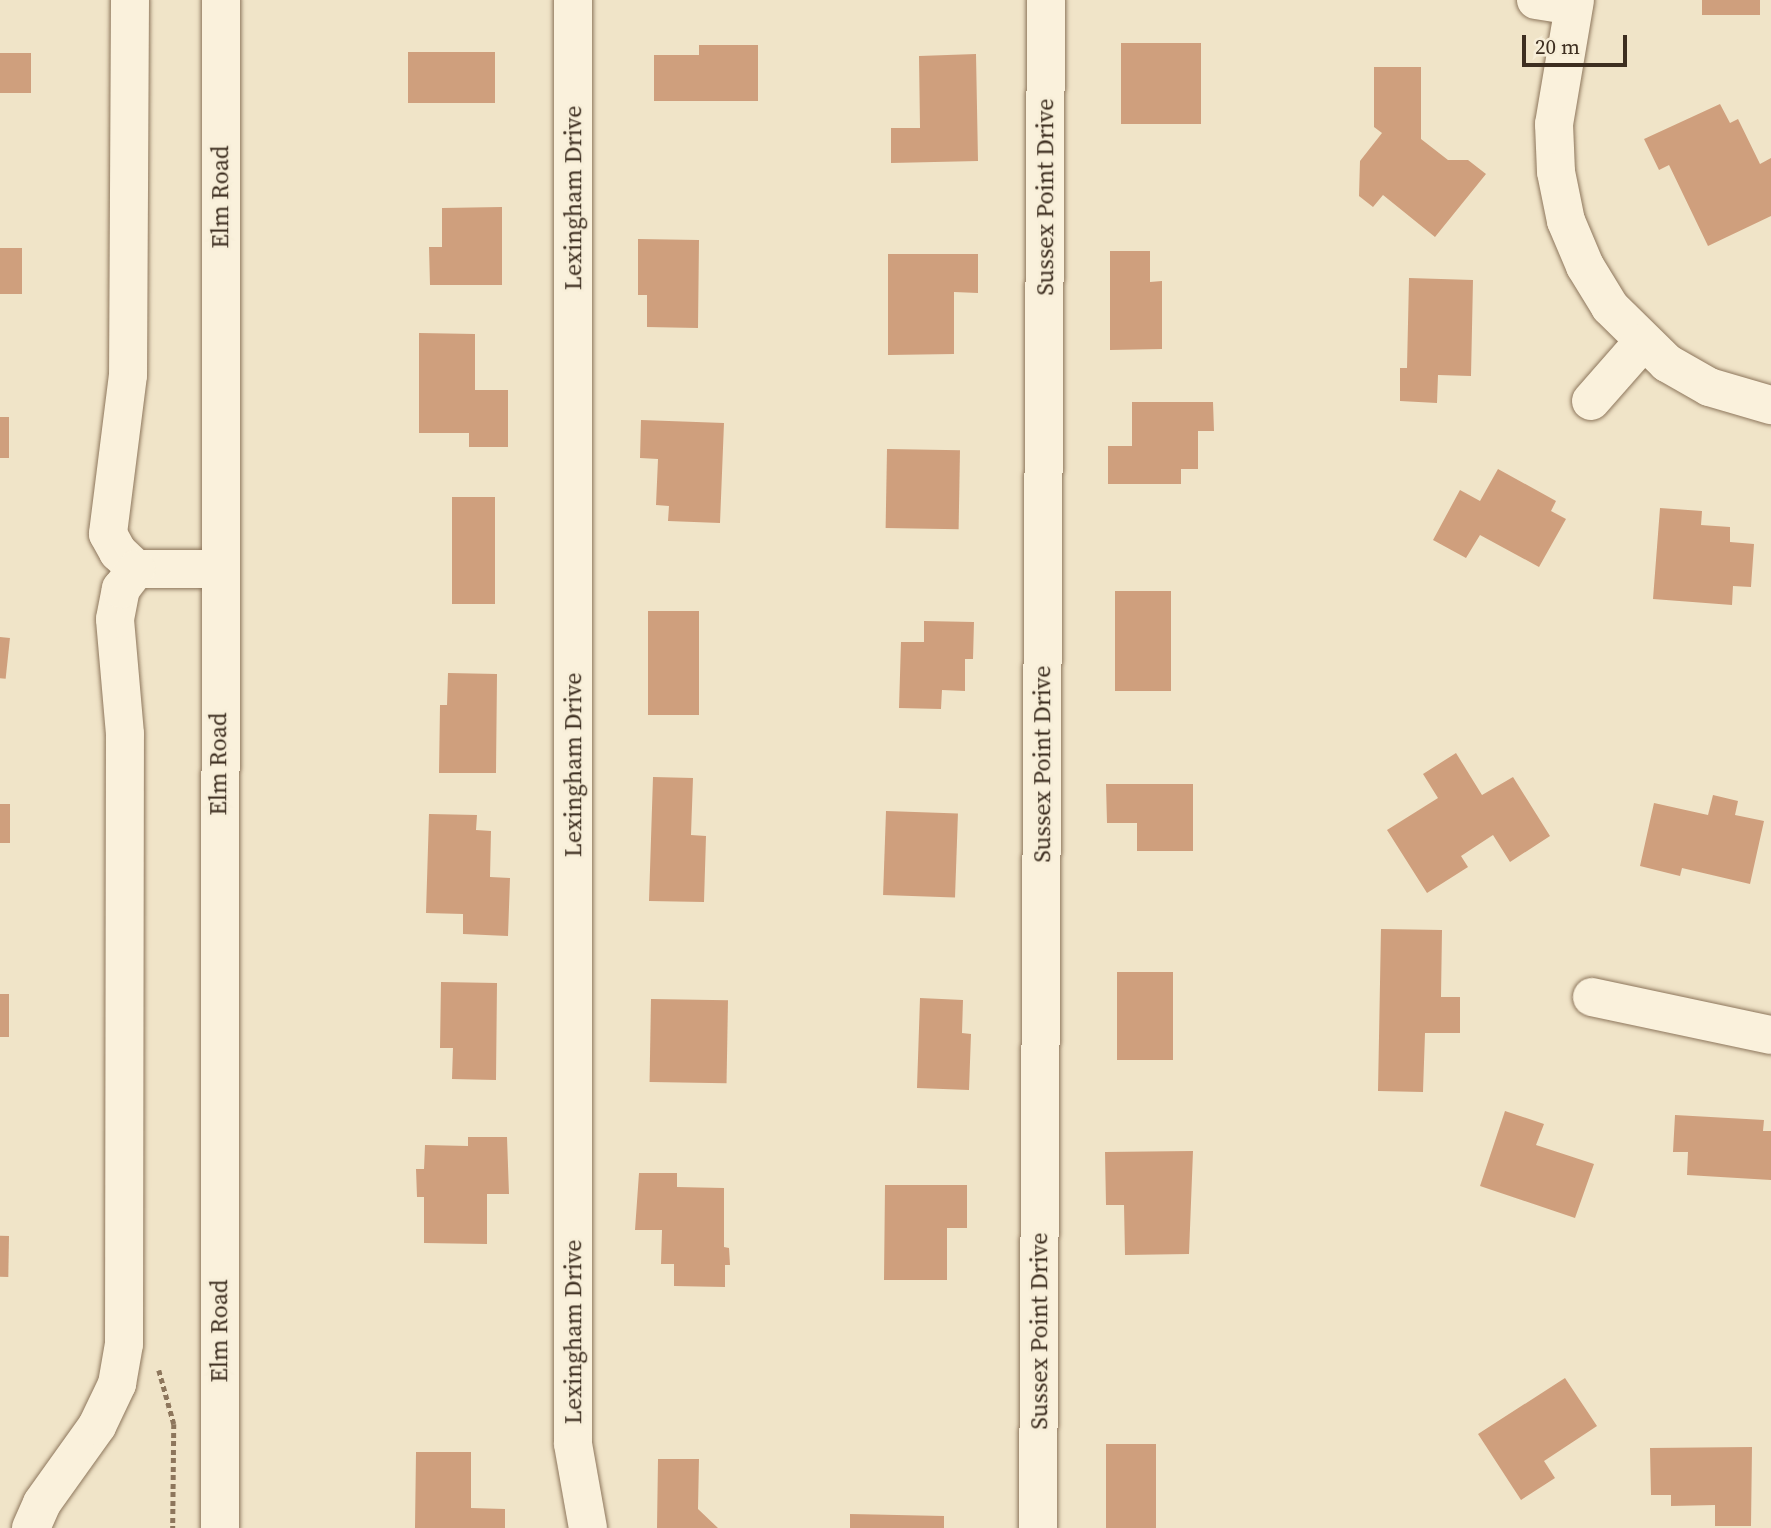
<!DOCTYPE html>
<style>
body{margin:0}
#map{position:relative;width:1771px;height:1528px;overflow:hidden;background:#f0e4c8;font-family:"Source Serif 4",serif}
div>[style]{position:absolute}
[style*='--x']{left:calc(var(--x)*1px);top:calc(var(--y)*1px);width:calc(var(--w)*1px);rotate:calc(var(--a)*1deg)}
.building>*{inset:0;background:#cf9f7d;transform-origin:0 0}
.path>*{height:4.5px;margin-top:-2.25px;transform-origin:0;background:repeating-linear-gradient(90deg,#8d765c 0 5px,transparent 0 8.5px)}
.roads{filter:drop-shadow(0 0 2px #8d765c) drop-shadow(0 0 2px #8d765c)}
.minor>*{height:38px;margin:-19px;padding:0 19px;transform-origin:19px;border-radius:19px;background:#faf1dc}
.tertiary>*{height:38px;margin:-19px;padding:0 19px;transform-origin:19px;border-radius:19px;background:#faf1dc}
span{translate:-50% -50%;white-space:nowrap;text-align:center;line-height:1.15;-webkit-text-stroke:5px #f7eed8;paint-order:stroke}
.street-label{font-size:24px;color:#3d2e20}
.scale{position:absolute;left:1522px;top:35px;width:105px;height:32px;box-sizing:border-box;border:4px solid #3d2e20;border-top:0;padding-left:9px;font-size:21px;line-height:24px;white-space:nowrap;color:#3d2e20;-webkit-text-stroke:5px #f7eed8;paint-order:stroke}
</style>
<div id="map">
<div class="building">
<div style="left:1702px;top:0;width:58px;height:15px"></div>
<div style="left:1121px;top:43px;width:80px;height:81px"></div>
<div style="clip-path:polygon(699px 45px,758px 45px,758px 101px,654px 101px,654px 55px,699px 55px)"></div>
<div style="left:495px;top:52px;width:51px;height:87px;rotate:90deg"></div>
<div style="left:0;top:53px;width:31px;height:40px"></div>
<div style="clip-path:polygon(976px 54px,978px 161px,891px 163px,891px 128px,920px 128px,919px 56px)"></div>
<div style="clip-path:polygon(1374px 67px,1421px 67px,1421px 139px,1448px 160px,1468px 160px,1486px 174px,1435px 237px,1383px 195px,1373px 207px,1359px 196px,1360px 161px,1382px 133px,1374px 127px)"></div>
<div style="clip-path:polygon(1720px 104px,1730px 123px,1738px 119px,1760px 164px,1771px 158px,1771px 216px,1708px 246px,1669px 165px,1659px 170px,1644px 139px)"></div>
<div style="clip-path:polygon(502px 207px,502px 285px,430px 285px,429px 247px,442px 247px,442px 208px)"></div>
<div style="clip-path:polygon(638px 239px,699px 240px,698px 328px,647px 327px,647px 295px,638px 295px)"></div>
<div style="left:0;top:248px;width:22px;height:46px"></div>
<div style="clip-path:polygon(1110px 251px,1150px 251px,1150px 282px,1162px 281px,1162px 349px,1110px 350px)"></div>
<div style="clip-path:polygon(888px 254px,978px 254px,978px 293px,954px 292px,954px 354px,888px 355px)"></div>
<div style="clip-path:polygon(1409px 278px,1473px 280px,1471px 376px,1438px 375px,1437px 403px,1400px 401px,1400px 368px,1407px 368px)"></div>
<div style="clip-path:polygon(419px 333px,475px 334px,475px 390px,508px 390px,508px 447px,469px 447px,469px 433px,419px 433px)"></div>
<div style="clip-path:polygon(1132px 402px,1213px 402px,1214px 431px,1198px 431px,1198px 469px,1181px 469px,1181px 484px,1108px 484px,1108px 446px,1132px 446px)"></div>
<div style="left:0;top:417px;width:9px;height:41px"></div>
<div style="clip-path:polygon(641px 420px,724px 423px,720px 523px,668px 521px,669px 506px,656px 505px,658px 459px,640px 458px)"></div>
<div style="left:887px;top:449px;width:73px;height:79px;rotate:1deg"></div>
<div style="clip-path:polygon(1498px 469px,1556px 501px,1551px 511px,1566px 519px,1539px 567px,1480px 535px,1466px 558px,1433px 540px,1460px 490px,1480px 501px)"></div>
<div style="left:495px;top:497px;width:107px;height:43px;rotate:90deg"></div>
<div style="clip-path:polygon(1660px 508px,1702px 511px,1701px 525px,1730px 527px,1730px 542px,1754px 544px,1751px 587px,1733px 586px,1732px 605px,1653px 599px)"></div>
<div style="left:1115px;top:591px;width:56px;height:100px"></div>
<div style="left:648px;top:611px;width:51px;height:104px"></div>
<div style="clip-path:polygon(924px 621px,974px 622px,973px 659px,965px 659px,965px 691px,942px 690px,941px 709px,899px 708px,901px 642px,924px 642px)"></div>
<div style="left:0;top:637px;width:10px;height:41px;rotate:6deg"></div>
<div style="clip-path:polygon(448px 673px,497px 674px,496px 773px,439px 773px,440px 705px,447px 705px)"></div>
<div style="clip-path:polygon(1456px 753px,1482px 795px,1513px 777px,1550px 836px,1510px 862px,1493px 835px,1461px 856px,1468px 867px,1427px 893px,1387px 830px,1438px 798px,1423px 774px)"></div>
<div style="clip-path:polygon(653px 777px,693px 778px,691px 835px,706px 836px,704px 902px,649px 901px)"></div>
<div style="clip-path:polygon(1106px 784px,1193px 784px,1193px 851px,1137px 851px,1137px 823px,1107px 823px)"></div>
<div style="clip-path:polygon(1713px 795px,1738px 801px,1735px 815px,1764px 821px,1750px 884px,1682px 868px,1680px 876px,1640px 866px,1654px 803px,1708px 815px)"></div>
<div style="left:0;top:804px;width:10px;height:39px"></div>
<div style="left:886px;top:811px;width:72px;height:84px;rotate:2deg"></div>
<div style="clip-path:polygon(429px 814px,477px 815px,476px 830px,491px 831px,490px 877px,510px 878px,508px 936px,463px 934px,463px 914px,426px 913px)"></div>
<div style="clip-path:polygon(1381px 929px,1442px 930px,1441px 997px,1460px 997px,1460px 1033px,1425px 1033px,1423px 1092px,1378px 1091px)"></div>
<div style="left:1117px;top:972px;width:56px;height:88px"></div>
<div style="clip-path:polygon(441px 982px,497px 983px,496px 1080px,452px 1079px,453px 1048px,440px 1048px)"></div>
<div style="left:0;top:994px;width:9px;height:43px"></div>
<div style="clip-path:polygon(920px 998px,963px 1000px,962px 1033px,971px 1034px,969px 1090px,917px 1088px)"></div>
<div style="left:651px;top:999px;width:77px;height:83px;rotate:1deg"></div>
<div style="clip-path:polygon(1505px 1111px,1544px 1124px,1536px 1145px,1594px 1164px,1575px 1218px,1480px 1186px)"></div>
<div style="clip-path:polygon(1675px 1115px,1764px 1120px,1763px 1131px,1771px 1131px,1771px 1180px,1687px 1175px,1688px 1152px,1673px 1152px)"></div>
<div style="clip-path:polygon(468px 1137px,507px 1137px,509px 1194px,487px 1194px,487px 1244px,424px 1243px,424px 1197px,417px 1197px,416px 1169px,424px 1169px,425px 1145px,468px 1146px)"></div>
<div style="clip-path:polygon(1193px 1151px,1189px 1254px,1125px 1255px,1124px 1205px,1106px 1205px,1105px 1152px)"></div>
<div style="clip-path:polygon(639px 1173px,677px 1173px,677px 1187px,724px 1188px,724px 1247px,729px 1248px,730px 1265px,725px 1265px,725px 1287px,674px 1286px,674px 1264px,661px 1264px,662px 1230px,635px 1230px)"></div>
<div style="clip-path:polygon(885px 1185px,967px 1185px,967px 1228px,947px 1228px,947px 1280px,884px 1280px)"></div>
<div style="left:9px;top:1236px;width:41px;height:9px;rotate:91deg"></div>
<div style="clip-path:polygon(1565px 1378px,1597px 1426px,1544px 1461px,1555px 1478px,1521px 1500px,1478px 1434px)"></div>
<div style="left:1106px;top:1444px;width:50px;height:84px"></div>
<div style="clip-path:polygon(1752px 1447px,1751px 1526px,1715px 1526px,1715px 1505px,1671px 1506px,1671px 1495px,1651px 1495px,1650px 1448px)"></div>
<div style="clip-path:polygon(416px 1452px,471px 1452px,471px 1508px,505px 1509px,505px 1528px,415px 1528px)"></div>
<div style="clip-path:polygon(658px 1459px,699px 1459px,698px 1509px,718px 1528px,657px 1528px)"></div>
<div style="clip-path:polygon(850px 1514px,944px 1516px,944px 1528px,850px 1528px)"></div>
</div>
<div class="path">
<div style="--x:159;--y:1370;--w:56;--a:74.5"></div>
<div style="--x:174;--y:1424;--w:104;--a:90.6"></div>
</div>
<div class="roads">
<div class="minor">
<div style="--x:130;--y:0;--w:375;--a:90.3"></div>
<div style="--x:128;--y:375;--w:160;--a:97.2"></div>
<div style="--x:108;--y:534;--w:21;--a:61"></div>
<div style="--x:118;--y:552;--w:25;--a:43"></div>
<div style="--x:136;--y:569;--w:82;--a:0"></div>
<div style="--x:573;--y:0;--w:1444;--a:90"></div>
<div style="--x:573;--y:1444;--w:85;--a:79.9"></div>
<div style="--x:1536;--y:0;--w:38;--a:9"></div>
<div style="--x:1575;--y:0;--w:126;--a:99.6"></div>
<div style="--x:1554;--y:124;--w:48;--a:87.6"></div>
<div style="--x:1556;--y:172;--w:50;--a:78.5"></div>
<div style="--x:1566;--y:221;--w:49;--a:67.1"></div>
<div style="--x:1585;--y:266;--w:48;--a:58.6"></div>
<div style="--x:1610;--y:307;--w:80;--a:44.5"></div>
<div style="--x:1667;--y:363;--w:48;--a:29.7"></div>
<div style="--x:1709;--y:387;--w:65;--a:16.2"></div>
<div style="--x:1591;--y:401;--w:77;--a:-48.7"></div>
<div style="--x:1592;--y:997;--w:183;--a:12"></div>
<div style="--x:31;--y:1528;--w:27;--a:-66"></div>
<div style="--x:42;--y:1503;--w:95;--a:-54.5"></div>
<div style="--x:97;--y:1426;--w:47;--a:-64.5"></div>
<div style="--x:117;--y:1384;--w:41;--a:-80.1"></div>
<div style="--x:124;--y:1344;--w:610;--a:-89.91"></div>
<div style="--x:125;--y:734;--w:115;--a:-95"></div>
<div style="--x:115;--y:619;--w:31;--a:-79"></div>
<div style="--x:121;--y:589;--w:25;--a:-53"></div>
<div style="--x:1038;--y:1528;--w:1528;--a:-89.7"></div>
</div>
<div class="tertiary">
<div style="--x:220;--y:1528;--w:1528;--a:-89.96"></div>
</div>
</div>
<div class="street-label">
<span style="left:220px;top:197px;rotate:-90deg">Elm Road</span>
<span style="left:1045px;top:197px;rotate:-90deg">Sussex Point Drive</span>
<span style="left:573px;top:198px;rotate:-90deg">Lexingham Drive</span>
<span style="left:218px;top:764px;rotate:-90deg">Elm Road</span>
<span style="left:1042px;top:764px;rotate:-90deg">Sussex Point Drive</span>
<span style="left:573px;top:765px;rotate:-90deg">Lexingham Drive</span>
<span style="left:219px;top:1331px;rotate:-90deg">Elm Road</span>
<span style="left:1039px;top:1331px;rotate:-90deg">Sussex Point Drive</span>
<span style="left:573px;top:1332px;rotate:-90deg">Lexingham Drive</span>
</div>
<div class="scale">20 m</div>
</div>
